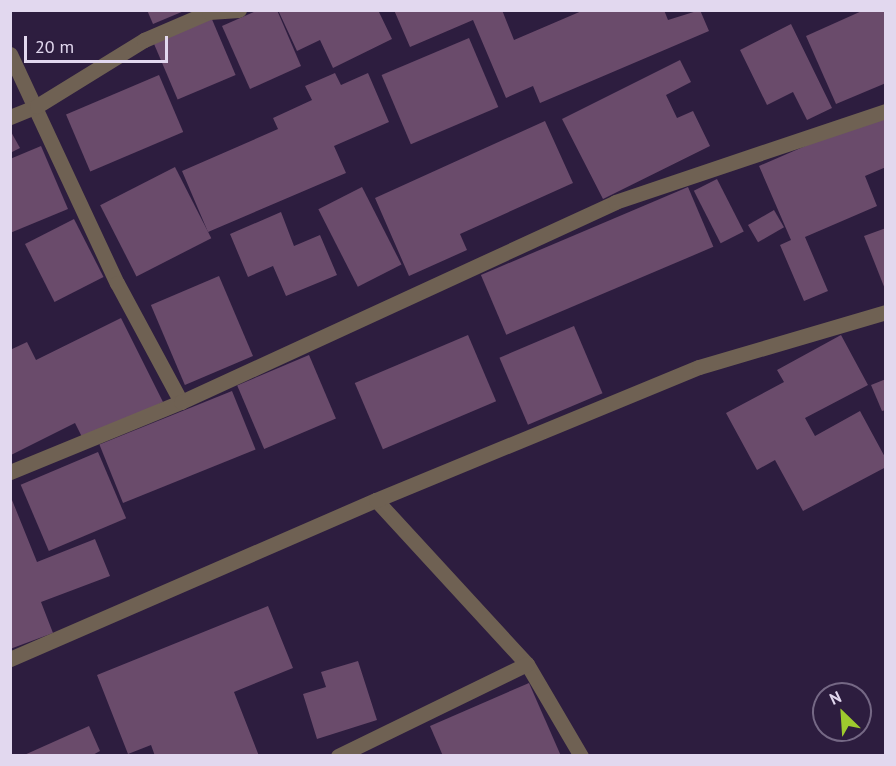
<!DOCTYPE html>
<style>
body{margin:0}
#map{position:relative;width:896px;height:766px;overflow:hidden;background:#2d1d3f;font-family:"PT Sans",sans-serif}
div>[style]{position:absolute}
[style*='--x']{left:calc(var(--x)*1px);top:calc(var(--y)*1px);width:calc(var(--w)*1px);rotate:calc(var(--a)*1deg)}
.building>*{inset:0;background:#6a4b6b;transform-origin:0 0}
.minor>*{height:15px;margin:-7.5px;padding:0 7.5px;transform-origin:7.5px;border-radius:7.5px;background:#6f6153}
span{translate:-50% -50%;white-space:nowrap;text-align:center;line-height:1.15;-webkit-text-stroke:6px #2d1d3f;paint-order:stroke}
.frame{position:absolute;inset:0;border:12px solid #e2d8ef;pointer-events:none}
.north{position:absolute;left:812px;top:682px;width:60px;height:60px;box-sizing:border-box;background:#2d1d3f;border:2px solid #756885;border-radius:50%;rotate:335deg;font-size:16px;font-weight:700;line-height:24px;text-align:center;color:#e2d8ef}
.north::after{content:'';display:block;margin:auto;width:21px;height:27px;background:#9eca2e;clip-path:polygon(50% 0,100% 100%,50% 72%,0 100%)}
.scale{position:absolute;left:24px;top:36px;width:144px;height:27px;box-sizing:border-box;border:3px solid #e2d8ef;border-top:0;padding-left:8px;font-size:18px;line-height:21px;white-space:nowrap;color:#e2d8ef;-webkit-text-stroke:4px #2d1d3f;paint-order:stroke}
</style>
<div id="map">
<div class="building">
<div style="clip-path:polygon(147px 10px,184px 10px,184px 11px,153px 24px)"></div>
<div style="clip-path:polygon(258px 10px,277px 10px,301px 66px,250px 89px,222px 26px)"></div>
<div style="clip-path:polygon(278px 10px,378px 10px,392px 39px,333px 68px,320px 40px,297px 51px)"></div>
<div style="clip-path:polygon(394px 10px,502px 10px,514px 40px,584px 10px,664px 10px,668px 20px,700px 10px,709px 31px,540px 103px,533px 86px,506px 98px,473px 20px,410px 47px)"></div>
<div style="clip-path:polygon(864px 10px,886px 10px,886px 83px,836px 104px,806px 36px)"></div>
<div style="left:211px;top:17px;width:63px;height:63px;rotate:67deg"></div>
<div style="clip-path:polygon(791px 24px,832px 108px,807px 120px,793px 92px,767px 105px,740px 50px)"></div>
<div style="left:469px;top:38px;width:75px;height:95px;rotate:67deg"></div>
<div style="clip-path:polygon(680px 60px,691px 82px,666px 95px,677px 118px,693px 111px,710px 146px,603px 199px,562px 119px)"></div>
<div style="clip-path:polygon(335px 73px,341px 85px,368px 73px,389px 122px,334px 146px,346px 173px,208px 232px,182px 171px,278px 129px,273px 118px,312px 100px,305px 86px)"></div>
<div style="left:159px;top:75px;width:62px;height:101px;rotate:67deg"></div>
<div style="clip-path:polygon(886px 111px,886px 167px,865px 176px,877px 206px,805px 237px,828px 291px,804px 301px,780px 245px,791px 240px,759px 166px)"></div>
<div style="clip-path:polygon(545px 121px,573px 183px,460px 234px,467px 250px,409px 276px,375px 198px)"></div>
<div style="clip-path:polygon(10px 130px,20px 148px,10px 153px)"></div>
<div style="clip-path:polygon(41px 146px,68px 209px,10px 233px,10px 159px)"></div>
<div style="left:175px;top:167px;width:80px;height:84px;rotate:63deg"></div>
<div style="left:717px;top:179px;width:59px;height:26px;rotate:63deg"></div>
<div style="left:362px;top:187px;width:87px;height:49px;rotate:63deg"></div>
<div style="left:688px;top:187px;width:65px;height:225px;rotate:67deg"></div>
<div style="left:774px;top:210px;width:20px;height:30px;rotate:60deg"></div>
<div style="clip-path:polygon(281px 212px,294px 246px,320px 235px,337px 275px,286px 296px,273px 266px,248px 277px,230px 234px)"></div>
<div style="left:74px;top:219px;width:65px;height:55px;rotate:63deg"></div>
<div style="clip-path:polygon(886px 228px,886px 289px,885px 289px,864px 236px)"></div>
<div style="left:219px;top:276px;width:87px;height:74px;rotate:67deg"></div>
<div style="clip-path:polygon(121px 318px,163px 402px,84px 441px,75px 423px,11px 455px,10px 350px,27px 342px,36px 360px)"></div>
<div style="left:574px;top:326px;width:73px;height:81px;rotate:67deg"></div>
<div style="left:468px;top:335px;width:72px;height:123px;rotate:67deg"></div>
<div style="clip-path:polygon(841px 335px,868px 385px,805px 418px,815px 436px,860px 411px,886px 459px,886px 467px,803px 511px,775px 460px,757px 470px,726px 413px,784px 382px,777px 370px)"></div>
<div style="left:309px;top:355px;width:69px;height:78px;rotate:67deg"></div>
<div style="clip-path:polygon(886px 379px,886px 410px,882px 411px,871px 385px)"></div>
<div style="left:232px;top:391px;width:63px;height:143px;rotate:68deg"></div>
<div style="left:98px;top:452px;width:72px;height:84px;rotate:67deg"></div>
<div style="clip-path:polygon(10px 495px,37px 562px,95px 539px,110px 576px,41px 602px,53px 633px,10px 649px)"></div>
<div style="clip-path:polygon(268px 606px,293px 668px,234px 692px,259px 756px,155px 756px,151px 745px,128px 754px,97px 675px)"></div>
<div style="clip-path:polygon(358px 661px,377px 720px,317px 739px,303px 694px,326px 687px,321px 672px)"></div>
<div style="clip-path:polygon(529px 683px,561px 756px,443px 756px,430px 726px)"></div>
<div style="clip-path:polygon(89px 726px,100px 751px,91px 756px,22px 756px)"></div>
</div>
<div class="minor">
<div style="--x:10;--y:54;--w:253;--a:65"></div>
<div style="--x:117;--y:283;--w:135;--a:61.7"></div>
<div style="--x:10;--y:117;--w:29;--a:-22"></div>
<div style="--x:37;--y:106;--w:126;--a:-31.7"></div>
<div style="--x:144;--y:40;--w:71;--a:-23.3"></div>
<div style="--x:209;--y:12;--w:30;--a:-4"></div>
<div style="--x:10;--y:472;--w:185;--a:-22.3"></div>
<div style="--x:181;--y:402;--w:478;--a:-24.7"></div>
<div style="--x:615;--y:202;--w:286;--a:-18.6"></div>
<div style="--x:376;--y:500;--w:223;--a:47.4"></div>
<div style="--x:527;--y:664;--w:107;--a:59.6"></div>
<div style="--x:10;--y:659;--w:399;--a:-23.5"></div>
<div style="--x:376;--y:500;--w:349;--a:-22.4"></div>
<div style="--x:699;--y:367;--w:195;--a:-16.4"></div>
<div style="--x:338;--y:756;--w:210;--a:-26"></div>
</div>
<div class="frame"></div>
<div class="north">N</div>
<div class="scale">20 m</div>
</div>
